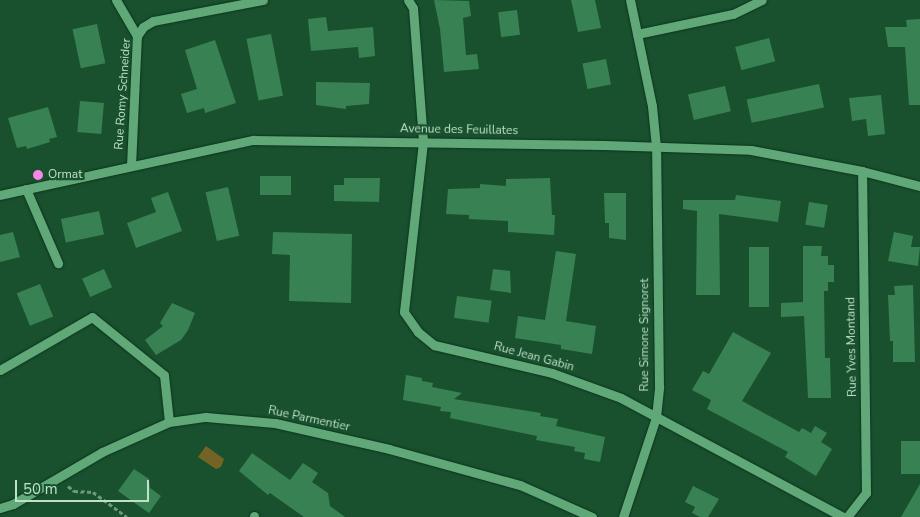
<!DOCTYPE html>
<style>
body{margin:0}
#map{position:relative;width:920px;height:517px;overflow:hidden;background:#19512f;font-family:"Nunito Sans",sans-serif}
div>[style]{position:absolute}
[style*='--x']{left:calc(var(--x)*1px);top:calc(var(--y)*1px);width:calc(var(--w)*1px);rotate:calc(var(--a)*1deg)}
.water>*{inset:0;background:#756325}
.building>*{inset:0;background:#388153;transform-origin:0 0}
.path>*{height:3px;margin-top:-1.5px;transform-origin:0;background:repeating-linear-gradient(90deg,#6c997b 0 4px,transparent 0 6.5px)}
.roads{filter:drop-shadow(0 0 1px #0c341c) drop-shadow(0 0 1px #0c341c)}
.minor>*{height:9px;margin:-4.5px;padding:0 4.5px;transform-origin:4.5px;border-radius:4.5px;background:#60a878}
.dots>*{width:14px;height:14px;translate:-50% -50%;box-sizing:border-box;border:2px solid #19512f;border-radius:50%}
span{translate:-50% -50%;white-space:nowrap;text-align:center;line-height:1.15;-webkit-text-stroke:4.5px #19512f;paint-order:stroke}
.street-label{font-size:12px;color:#bee1c7}
.poi-label{font-size:12px;color:#bee1c7}
.left{translate:0 -50%;text-align:left}
.scale{position:absolute;left:15px;top:480px;width:134px;height:22px;box-sizing:border-box;border:2px solid #bee1c7;border-top:0;padding-left:6px;font-size:15px;line-height:18px;white-space:nowrap;color:#bee1c7;-webkit-text-stroke:4px #19512f;paint-order:stroke}
</style>
<div id="map">
<div class="water">
<div style="clip-path:polygon(206px 446px,224px 459px,221px 467px,216px 469px,198px 457px)"></div>
</div>
<div class="building">
<div style="clip-path:polygon(434px 0,469px 1px,471px 16px,463px 18px,466px 55px,477px 54px,479px 69px,444px 72px,440px 29px)"></div>
<div style="clip-path:polygon(571px 0,595px 0,601px 28px,578px 32px)"></div>
<div style="left:517px;top:10px;width:25px;height:19px;rotate:83deg"></div>
<div style="clip-path:polygon(326px 17px,328px 31px,373px 27px,375px 56px,359px 58px,358px 47px,311px 51px,308px 19px)"></div>
<div style="clip-path:polygon(920px 19px,920px 105px,909px 105px,905px 47px,888px 47px,885px 27px,907px 27px,906px 20px)"></div>
<div style="left:97px;top:24px;width:40px;height:25px;rotate:78deg"></div>
<div style="left:271px;top:34px;width:63px;height:25px;rotate:79deg"></div>
<div style="left:769px;top:38px;width:24px;height:35px;rotate:75deg"></div>
<div style="clip-path:polygon(215px 40px,236px 103px,205px 113px,204px 108px,187px 113px,181px 94px,197px 89px,185px 50px)"></div>
<div style="left:606px;top:59px;width:26px;height:24px;rotate:79deg"></div>
<div style="clip-path:polygon(316px 82px,370px 83px,369px 104px,346px 106px,346px 109px,316px 105px)"></div>
<div style="left:819px;top:84px;width:24px;height:74px;rotate:78deg"></div>
<div style="left:725px;top:86px;width:26px;height:38px;rotate:77deg"></div>
<div style="clip-path:polygon(881px 95px,885px 134px,868px 136px,866px 119px,852px 121px,849px 98px)"></div>
<div style="left:80px;top:101px;width:24px;height:31px;rotate:5deg"></div>
<div style="clip-path:polygon(48px 107px,57px 137px,49px 139px,50px 142px,27px 149px,26px 146px,17px 148px,8px 118px)"></div>
<div style="left:260px;top:176px;width:31px;height:19px"></div>
<div style="clip-path:polygon(344px 178px,380px 178px,379px 202px,334px 201px,334px 185px,344px 185px)"></div>
<div style="clip-path:polygon(550px 178px,552px 215px,555px 215px,554px 235px,508px 232px,508px 221px,469px 219px,469px 215px,446px 214px,448px 189px,480px 188px,480px 184px,506px 186px,506px 179px)"></div>
<div style="left:228px;top:187px;width:50px;height:23px;rotate:77deg"></div>
<div style="clip-path:polygon(168px 192px,182px 231px,136px 248px,127px 223px,156px 212px,151px 198px)"></div>
<div style="clip-path:polygon(604px 193px,626px 193px,626px 240px,609px 238px,609px 223px,605px 223px)"></div>
<div style="clip-path:polygon(736px 195px,781px 201px,778px 222px,719px 214px,720px 295px,696px 295px,697px 211px,683px 209px,683px 200px,735px 200px)"></div>
<div style="left:809px;top:202px;width:19px;height:23px;rotate:9deg"></div>
<div style="left:99px;top:211px;width:24px;height:39px;rotate:78deg"></div>
<div style="clip-path:polygon(13px 232px,20px 257px,0 262px,0 235px)"></div>
<div style="clip-path:polygon(273px 232px,352px 234px,351px 303px,289px 301px,290px 255px,272px 254px)"></div>
<div style="clip-path:polygon(894px 232px,913px 236px,911px 247px,920px 247px,918px 266px,888px 261px)"></div>
<div style="clip-path:polygon(803px 246px,822px 246px,821px 256px,828px 256px,828px 265px,834px 265px,834px 282px,828px 282px,828px 291px,824px 291px,825px 358px,830px 358px,831px 398px,808px 398px,804px 316px,781px 317px,781px 303px,803px 302px)"></div>
<div style="left:749px;top:247px;width:20px;height:60px"></div>
<div style="clip-path:polygon(556px 251px,576px 254px,566px 321px,596px 326px,592px 354px,561px 349px,561px 345px,515px 338px,518px 316px,545px 320px)"></div>
<div style="left:104px;top:269px;width:20px;height:24px;rotate:66deg"></div>
<div style="clip-path:polygon(493px 269px,510px 271px,511px 293px,490px 290px)"></div>
<div style="left:40px;top:284px;width:35px;height:25px;rotate:68deg"></div>
<div style="clip-path:polygon(913px 285px,915px 362px,893px 362px,893px 341px,890px 341px,888px 295px,895px 295px,894px 286px)"></div>
<div style="left:457px;top:296px;width:35px;height:22px;rotate:8deg"></div>
<div style="clip-path:polygon(172px 303px,195px 313px,188px 330px,181px 340px,156px 355px,145px 340px,163px 326px,160px 323px)"></div>
<div style="clip-path:polygon(733px 332px,771px 353px,742px 401px,799px 432px,802px 428px,811px 433px,815px 426px,827px 433px,821px 442px,832px 449px,816px 476px,785px 457px,788px 452px,707px 409px,711px 400px,692px 390px,703px 371px,709px 374px)"></div>
<div style="clip-path:polygon(406px 375px,422px 378px,422px 381px,433px 383px,432px 387px,462px 393px,454px 399px,541px 413px,540px 416px,558px 419px,556px 426px,605px 437px,600px 462px,584px 459px,585px 453px,574px 451px,575px 447px,536px 440px,537px 436px,450px 418px,451px 412px,440px 411px,441px 407px,403px 400px)"></div>
<div style="left:920px;top:441px;width:33px;height:19px;rotate:90deg"></div>
<div style="clip-path:polygon(252px 453px,290px 480px,303px 463px,318px 473px,312px 482px,328px 493px,330px 506px,345px 517px,304px 517px,270px 493px,268px 495px,239px 471px)"></div>
<div style="clip-path:polygon(134px 469px,149px 479px,150px 488px,161px 496px,149px 513px,118px 491px)"></div>
<div style="clip-path:polygon(920px 484px,920px 517px,901px 517px)"></div>
<div style="clip-path:polygon(693px 486px,719px 499px,708px 517px,700px 517px,692px 513px,695px 507px,685px 502px)"></div>
</div>
<div class="path">
<div style="--x:68;--y:486;--w:8;--a:40"></div>
<div style="--x:74;--y:491;--w:19;--a:3"></div>
<div style="--x:93;--y:492;--w:42;--a:36.3"></div>
</div>
<div class="roads">
<div class="minor">
<div style="--x:116;--y:0;--w:42;--a:59.7"></div>
<div style="--x:408;--y:0;--w:9;--a:58"></div>
<div style="--x:413;--y:8;--w:134;--a:85.7"></div>
<div style="--x:423;--y:142;--w:171;--a:96.4"></div>
<div style="--x:404;--y:312;--w:24;--a:55"></div>
<div style="--x:418;--y:332;--w:21;--a:39"></div>
<div style="--x:434;--y:345;--w:121;--a:13.3"></div>
<div style="--x:552;--y:373;--w:73;--a:19.9"></div>
<div style="--x:621;--y:398;--w:252;--a:28.2"></div>
<div style="--x:637;--y:34;--w:98;--a:-11.8"></div>
<div style="--x:733;--y:14;--w:32;--a:-26"></div>
<div style="--x:131;--y:166;--w:130;--a:-87.4"></div>
<div style="--x:137;--y:36;--w:11;--a:-56"></div>
<div style="--x:143;--y:27;--w:12;--a:-31"></div>
<div style="--x:153;--y:21;--w:112;--a:-10.8"></div>
<div style="--x:26;--y:189;--w:81;--a:66.6"></div>
<div style="--x:0;--y:195;--w:259;--a:-12.3"></div>
<div style="--x:253;--y:140;--w:351;--a:0.8"></div>
<div style="--x:604;--y:145;--w:147;--a:1.9"></div>
<div style="--x:751;--y:150;--w:113;--a:10.7"></div>
<div style="--x:862;--y:171;--w:60;--a:14.5"></div>
<div style="--x:0;--y:370;--w:106;--a:-29.9"></div>
<div style="--x:92;--y:317;--w:92;--a:38.9"></div>
<div style="--x:164;--y:375;--w:47;--a:83.9"></div>
<div style="--x:0;--y:508;--w:14;--a:-17"></div>
<div style="--x:13;--y:504;--w:103;--a:-30.3"></div>
<div style="--x:102;--y:452;--w:73;--a:-24.1"></div>
<div style="--x:169;--y:422;--w:37;--a:-8"></div>
<div style="--x:206;--y:417;--w:69;--a:5"></div>
<div style="--x:275;--y:423;--w:117;--a:12.8"></div>
<div style="--x:389;--y:449;--w:136;--a:15.4"></div>
<div style="--x:520;--y:485;--w:79;--a:24"></div>
<div style="--x:254;--y:517;--w:1;--a:-90"></div>
<div style="--x:623;--y:517;--w:105;--a:-71.7"></div>
<div style="--x:656;--y:417;--w:31;--a:-84"></div>
<div style="--x:659;--y:386;--w:239;--a:-90.7"></div>
<div style="--x:656;--y:147;--w:41;--a:-95.6"></div>
<div style="--x:652;--y:106;--w:108;--a:-101.7"></div>
<div style="--x:847;--y:517;--w:31;--a:-52"></div>
<div style="--x:866;--y:493;--w:322;--a:-90.7"></div>
</div>
</div>
<div class="dots">
<div style="left:38px;top:175px;background:#fa87e8"></div>
</div>
<div class="street-label">
<span style="left:123px;top:94px;rotate:-86deg">Rue Romy Schneider</span>
<span style="left:459px;top:130px;rotate:1deg">Avenue des Feuillates</span>
<span style="left:645px;top:335px;rotate:-90deg">Rue Simone Signoret</span>
<span style="left:852px;top:347px;rotate:-91deg">Rue Yves Montand</span>
<span style="left:534px;top:357px;rotate:15deg">Rue Jean Gabin</span>
<span style="left:309px;top:419px;rotate:12deg">Rue Parmentier</span>
</div>
<div class="poi-label">
<span class="left" style="left:48px;top:175px">Ormat</span>
</div>
<div class="scale">50 m</div>
</div>
